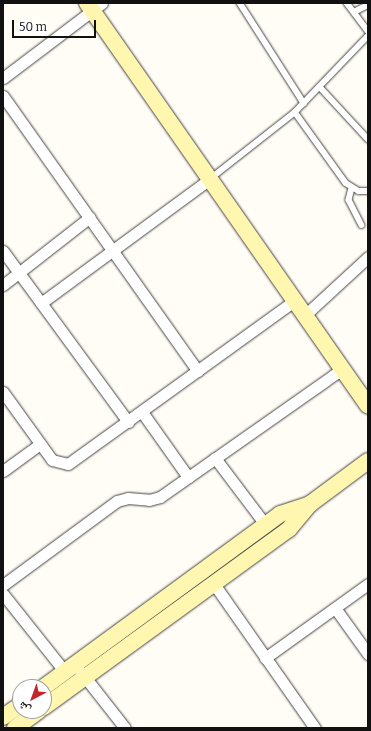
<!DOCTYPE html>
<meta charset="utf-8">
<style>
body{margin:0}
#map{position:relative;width:371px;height:731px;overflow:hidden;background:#fffdf5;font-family:Bitter,"Noto Naskh Arabic",serif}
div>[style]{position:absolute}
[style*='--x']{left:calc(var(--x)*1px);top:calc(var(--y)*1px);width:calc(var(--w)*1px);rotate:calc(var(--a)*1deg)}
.roads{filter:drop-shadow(0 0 1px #444) drop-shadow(0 0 1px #444)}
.lane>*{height:5.5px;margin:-2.75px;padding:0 2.75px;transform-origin:2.75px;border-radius:2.75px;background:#fff}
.street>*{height:11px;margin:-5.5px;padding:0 5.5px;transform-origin:5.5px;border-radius:5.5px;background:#fff}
.secondary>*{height:16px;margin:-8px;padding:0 8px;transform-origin:8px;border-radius:8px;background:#fff6b0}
span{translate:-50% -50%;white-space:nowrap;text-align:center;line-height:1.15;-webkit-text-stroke:4px #fff;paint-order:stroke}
.frame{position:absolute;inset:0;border:4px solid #111;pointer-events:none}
.north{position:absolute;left:12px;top:679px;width:40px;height:40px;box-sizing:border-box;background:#fff;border:1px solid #a0a0a0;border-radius:50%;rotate:221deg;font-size:11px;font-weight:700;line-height:16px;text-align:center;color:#111}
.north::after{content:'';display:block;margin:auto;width:14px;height:18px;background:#c4262e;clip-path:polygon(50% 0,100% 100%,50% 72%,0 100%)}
.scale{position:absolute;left:12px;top:20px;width:84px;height:18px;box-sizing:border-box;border:2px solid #111;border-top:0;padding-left:5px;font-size:12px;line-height:14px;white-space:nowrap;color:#111;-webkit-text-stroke:3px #fff;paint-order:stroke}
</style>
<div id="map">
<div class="roads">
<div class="lane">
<div style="--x:240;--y:3;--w:119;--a:57.4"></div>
<div style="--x:347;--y:3;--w:35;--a:53"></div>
<div style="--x:354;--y:12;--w:16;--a:-27"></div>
<div style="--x:320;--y:87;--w:71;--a:47.3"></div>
<div style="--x:295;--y:112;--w:87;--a:54.3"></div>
<div style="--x:346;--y:183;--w:15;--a:32"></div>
<div style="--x:359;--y:191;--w:9;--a:0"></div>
<div style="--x:210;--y:179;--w:108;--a:-38.2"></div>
<div style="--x:295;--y:112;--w:105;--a:-46.2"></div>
<div style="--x:352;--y:188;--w:12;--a:104"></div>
<div style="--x:349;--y:200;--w:28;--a:63"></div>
</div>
<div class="street">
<div style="--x:3;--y:78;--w:124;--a:-37.1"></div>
<div style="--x:3;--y:96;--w:337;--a:54.7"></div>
<div style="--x:3;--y:251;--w:212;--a:53.8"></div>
<div style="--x:3;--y:285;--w:110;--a:-38"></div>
<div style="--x:41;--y:303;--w:210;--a:-36.3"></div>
<div style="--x:305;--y:315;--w:86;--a:-42.6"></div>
<div style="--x:3;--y:392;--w:84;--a:54.2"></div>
<div style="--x:52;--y:460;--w:16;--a:14"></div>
<div style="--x:68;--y:464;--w:279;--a:-35.8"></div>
<div style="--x:142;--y:412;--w:80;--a:54.7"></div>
<div style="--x:215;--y:458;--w:83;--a:52.9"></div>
<div style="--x:3;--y:471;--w:46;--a:-36.1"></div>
<div style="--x:214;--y:584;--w:176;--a:55"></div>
<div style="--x:3;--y:585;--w:142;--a:-36.4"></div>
<div style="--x:117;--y:501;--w:11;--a:-15"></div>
<div style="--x:128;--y:498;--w:21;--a:5"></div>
<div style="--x:149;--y:500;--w:11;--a:-15"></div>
<div style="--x:160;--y:497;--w:223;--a:-35.1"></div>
<div style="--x:3;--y:594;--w:100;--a:51.5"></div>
<div style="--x:335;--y:608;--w:57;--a:54.3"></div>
<div style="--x:265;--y:658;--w:127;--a:-35.7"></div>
<div style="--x:81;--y:672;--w:71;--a:51.8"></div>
</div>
<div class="secondary">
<div style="--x:87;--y:3;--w:491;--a:55.1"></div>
<div style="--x:44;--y:687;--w:293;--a:-36.2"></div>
<div style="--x:280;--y:514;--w:32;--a:-18"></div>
<div style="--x:44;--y:707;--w:303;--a:-36"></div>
<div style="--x:289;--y:529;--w:33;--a:-50"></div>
<div style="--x:310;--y:504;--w:72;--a:-36.6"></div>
<div style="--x:3;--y:717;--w:21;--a:-35"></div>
<div style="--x:15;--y:728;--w:29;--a:-36"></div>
</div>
</div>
<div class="frame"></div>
<div class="north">ش</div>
<div class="scale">50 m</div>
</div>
